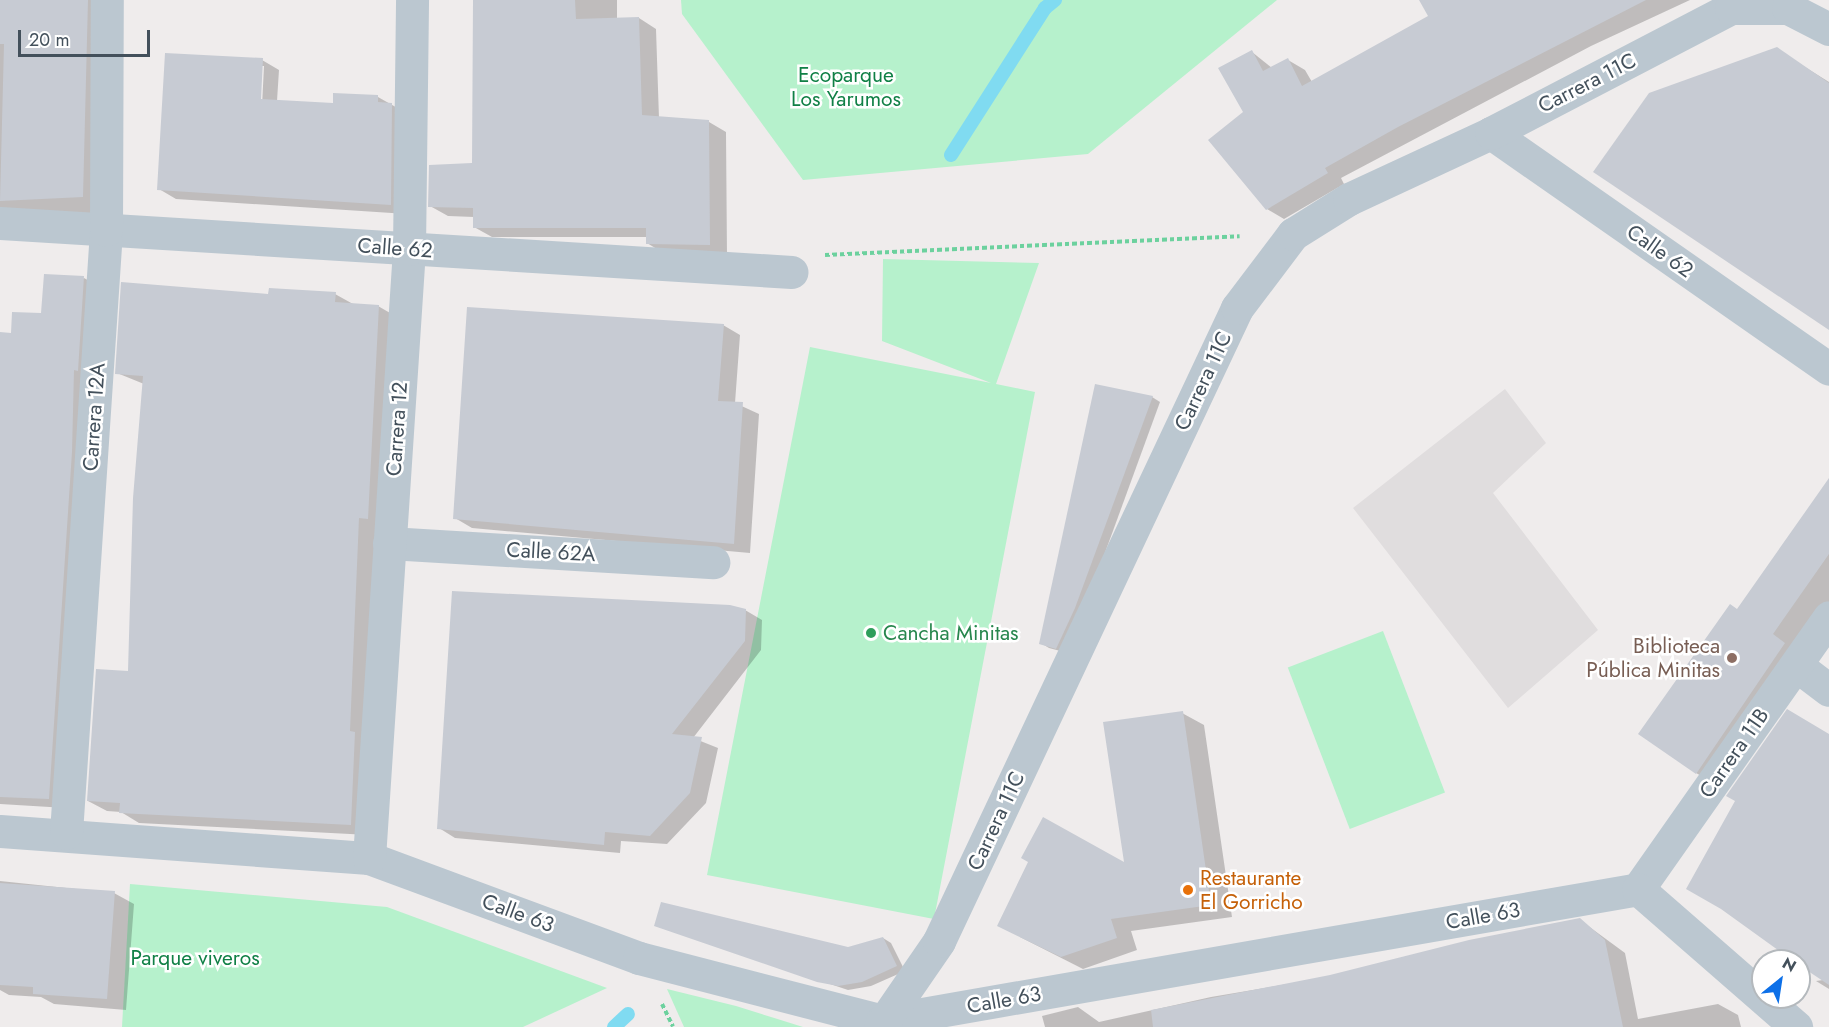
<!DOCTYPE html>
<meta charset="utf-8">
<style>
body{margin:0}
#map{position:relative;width:1829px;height:1027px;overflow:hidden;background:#efecec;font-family:Jost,sans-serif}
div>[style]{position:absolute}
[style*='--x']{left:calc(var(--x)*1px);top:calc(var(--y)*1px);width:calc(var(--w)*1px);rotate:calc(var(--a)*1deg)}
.education>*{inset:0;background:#e0ddde}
.green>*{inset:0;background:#b6f1cc;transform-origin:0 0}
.shadow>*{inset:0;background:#0003;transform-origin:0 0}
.stream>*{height:14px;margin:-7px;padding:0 7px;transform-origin:7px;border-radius:7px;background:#80dbf1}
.building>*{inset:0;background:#c7cbd3}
.path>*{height:4px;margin-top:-2px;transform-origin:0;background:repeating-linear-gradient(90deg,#6cd19e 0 4.5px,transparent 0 7.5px)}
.minor>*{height:33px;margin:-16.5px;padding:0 16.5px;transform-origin:16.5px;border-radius:16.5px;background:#bbc7d0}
.dots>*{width:16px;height:16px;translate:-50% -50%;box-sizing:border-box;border:3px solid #fff;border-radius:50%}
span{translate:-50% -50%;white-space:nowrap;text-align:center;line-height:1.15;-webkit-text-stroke:5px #fff;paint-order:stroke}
.park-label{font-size:21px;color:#108046}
.street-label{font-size:21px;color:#43505b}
.leisure-label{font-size:21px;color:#27864d}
.left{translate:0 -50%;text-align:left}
.education-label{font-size:21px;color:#785e54}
.right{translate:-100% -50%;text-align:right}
.food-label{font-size:21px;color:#c56008}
.north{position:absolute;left:1751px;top:949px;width:60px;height:60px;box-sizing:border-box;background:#fff;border:2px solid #b4b9bd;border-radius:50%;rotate:30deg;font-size:16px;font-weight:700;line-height:24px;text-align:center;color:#43505b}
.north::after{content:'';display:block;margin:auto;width:21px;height:27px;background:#0d70e8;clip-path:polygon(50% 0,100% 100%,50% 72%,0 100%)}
.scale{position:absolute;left:18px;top:30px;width:132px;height:27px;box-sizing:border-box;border:3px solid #43505b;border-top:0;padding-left:8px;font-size:18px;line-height:21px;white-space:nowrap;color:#43505b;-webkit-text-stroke:4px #fff;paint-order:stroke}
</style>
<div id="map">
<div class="education">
<div style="clip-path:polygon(1505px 389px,1546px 443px,1493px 493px,1598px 630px,1508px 708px,1353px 508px)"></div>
</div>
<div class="green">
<div style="clip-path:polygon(681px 0,1277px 0,1088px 154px,803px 180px,682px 14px)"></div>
<div style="clip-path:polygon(883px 259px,1039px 263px,996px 384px,1035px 392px,934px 919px,707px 875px,810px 347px,991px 383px,882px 341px)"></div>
<div style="left:1383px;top:631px;width:173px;height:102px;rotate:69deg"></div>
<div style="clip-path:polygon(130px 884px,387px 907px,607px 988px,523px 1027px,122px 1027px)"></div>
<div style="clip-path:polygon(667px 989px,736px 1006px,803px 1027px,684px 1027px)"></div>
</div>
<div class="shadow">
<div style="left:0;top:0;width:118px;height:214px"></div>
<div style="clip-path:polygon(475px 0,617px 0,617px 19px,639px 18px,656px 29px,659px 118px,709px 122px,726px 132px,727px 255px,665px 254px,647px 243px,647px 237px,492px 237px,474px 227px,474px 217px,448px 216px,430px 206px,474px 165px)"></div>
<div style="clip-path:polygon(1421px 0,1690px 0,1591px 46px,1341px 178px,1344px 184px,1284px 219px,1267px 209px,1245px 112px,1252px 52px,1272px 68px,1288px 60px,1305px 70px,1312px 82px,1430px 17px)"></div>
<div style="clip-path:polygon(1776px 49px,1829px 82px,1829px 328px)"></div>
<div style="clip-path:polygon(evenodd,262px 60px,279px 70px,277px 101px,334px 105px,378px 97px,408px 114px,407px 214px,176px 199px,159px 189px,262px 60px,261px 66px,264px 66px,262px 106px,259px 106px,261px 66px)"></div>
<div style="clip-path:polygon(84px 278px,100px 287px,66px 808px,0 804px,0 334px,13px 334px,42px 315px)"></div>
<div style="clip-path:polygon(335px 294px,353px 304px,378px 306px,397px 317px,369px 835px,139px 823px,121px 812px,107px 811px,88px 801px,129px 673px,144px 384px,117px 373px,270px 296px)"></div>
<div style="clip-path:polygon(723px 325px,740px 335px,735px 403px,759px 414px,750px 553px,472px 528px,455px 518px)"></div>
<div style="clip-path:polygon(1152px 397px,1160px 402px,1083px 613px,1064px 652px,1049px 648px,1041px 643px)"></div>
<div style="clip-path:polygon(1829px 481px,1829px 620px,1714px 783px,1696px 773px,1738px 611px)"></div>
<div style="clip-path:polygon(745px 610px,762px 620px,761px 650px,693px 738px,718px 748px,706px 803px,667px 844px,621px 841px,620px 853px,455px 838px,439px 828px)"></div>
<div style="clip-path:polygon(1182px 713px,1204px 725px,1232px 917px,1131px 931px,1137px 950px,1083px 969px,1020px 937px,1126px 865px)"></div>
<div style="clip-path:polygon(1829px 737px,1829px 989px,1816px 981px,1823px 980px,1797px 961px)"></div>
<div style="clip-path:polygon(0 881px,114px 893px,134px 904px,126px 1010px,54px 1004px,41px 997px,9px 995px,0 990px)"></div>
<div style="clip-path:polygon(1580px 920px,1625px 953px,1638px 1019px,1718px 1004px,1738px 1015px,1741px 1027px,1045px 1027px,1042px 1016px,1078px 1007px,1099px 1022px,1211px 997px,1330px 977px)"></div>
<div style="clip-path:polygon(656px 926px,848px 949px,883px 938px,891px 943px,905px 971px,871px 986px,848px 990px)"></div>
</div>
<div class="stream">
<div style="--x:951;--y:155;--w:174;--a:-57.4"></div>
<div style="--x:1045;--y:8;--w:13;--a:-39"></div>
<div style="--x:614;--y:1027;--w:19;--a:-43"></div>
</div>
<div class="building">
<div style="clip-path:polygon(0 0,88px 0,83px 197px,0 201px,4px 44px,0 44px)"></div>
<div style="clip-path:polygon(473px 0,575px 0,576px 19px,639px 17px,642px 115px,709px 120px,710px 245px,646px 244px,646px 228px,473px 228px,473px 208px,428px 207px,429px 165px,472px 163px)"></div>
<div style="clip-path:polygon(1419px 0,1646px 0,1398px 127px,1325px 168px,1328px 173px,1266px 210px,1208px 140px,1243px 112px,1218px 68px,1252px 50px,1263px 71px,1288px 58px,1302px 86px,1428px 16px)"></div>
<div style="clip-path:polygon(1777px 47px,1829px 83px,1829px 330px,1593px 172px,1649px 93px)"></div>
<div style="clip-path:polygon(165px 53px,263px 58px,261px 99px,333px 103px,333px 93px,378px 95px,378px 102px,392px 103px,391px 205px,157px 190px)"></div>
<div style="clip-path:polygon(44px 274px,84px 276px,78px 371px,74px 370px,72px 452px,49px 799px,0 797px,0 332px,11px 333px,12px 312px,41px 313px)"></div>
<div style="clip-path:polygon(121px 282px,268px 294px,269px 288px,336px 292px,335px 302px,379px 305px,368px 519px,359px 518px,350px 731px,355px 732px,351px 825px,119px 813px,120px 803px,87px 801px,96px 669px,128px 671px,133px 498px,143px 376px,115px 374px)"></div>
<div style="clip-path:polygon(467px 307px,724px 324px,718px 401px,743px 402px,734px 544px,453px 519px)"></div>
<div style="clip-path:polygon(1095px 384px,1153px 396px,1075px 608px,1056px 649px,1039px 644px)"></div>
<div style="clip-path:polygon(1829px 478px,1829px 554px,1773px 634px,1785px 643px,1696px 774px,1638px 734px,1730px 604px,1737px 609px)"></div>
<div style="clip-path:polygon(452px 591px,730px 605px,746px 609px,745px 641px,672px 734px,702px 737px,690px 793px,650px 836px,605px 832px,604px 845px,437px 829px)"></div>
<div style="clip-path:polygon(1787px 709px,1829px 734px,1829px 985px,1799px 965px,1799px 961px,1793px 961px,1721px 909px,1686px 889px,1735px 801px,1726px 796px)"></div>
<div style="clip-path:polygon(1183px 711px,1211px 905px,1111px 919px,1117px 938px,1061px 957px,997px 926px,1028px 862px,1021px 858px,1043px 817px,1124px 862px,1103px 722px)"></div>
<div style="clip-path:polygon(0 883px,115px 891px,107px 999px,33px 994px,33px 987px,0 985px)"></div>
<div style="clip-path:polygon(661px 902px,848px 947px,883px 937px,897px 966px,862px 982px,838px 986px,817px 982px,654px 926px)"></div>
<div style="clip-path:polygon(1580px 918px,1605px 940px,1623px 1027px,1153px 1027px,1151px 1010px,1330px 975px,1469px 940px)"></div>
</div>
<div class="path">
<div style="--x:825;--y:255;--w:415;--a:-2.6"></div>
<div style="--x:662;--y:1004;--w:25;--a:64"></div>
</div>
<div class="minor">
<div style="--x:1491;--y:133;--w:412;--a:34.9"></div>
<div style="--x:0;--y:223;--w:793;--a:3.54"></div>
<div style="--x:389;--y:543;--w:325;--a:3.4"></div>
<div style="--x:1796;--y:665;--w:41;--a:37.1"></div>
<div style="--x:0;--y:831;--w:370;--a:4.2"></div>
<div style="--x:369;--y:858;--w:288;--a:20.3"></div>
<div style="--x:639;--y:958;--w:251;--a:14.5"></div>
<div style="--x:882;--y:1021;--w:767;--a:-9.9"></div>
<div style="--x:66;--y:833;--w:604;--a:-86.2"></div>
<div style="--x:106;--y:230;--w:230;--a:-89.8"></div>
<div style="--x:369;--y:858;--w:610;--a:-86.24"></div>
<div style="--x:409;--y:249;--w:249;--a:-89.3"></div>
<div style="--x:1638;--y:889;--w:332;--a:-54.9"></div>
<div style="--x:1638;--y:889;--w:210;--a:41.1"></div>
<div style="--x:880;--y:1027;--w:104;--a:-55.5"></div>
<div style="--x:939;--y:941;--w:700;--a:-64.79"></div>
<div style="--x:1237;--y:308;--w:93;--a:-52.9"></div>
<div style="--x:1293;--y:234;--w:66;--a:-32"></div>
<div style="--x:1349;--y:199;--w:157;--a:-24.9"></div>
<div style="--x:1491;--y:133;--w:271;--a:-27.5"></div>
<div style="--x:1731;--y:8;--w:57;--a:0"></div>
<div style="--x:1788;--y:8;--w:46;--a:27.1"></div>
</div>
<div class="dots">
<div style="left:871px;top:633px;background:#2e9e5b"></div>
<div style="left:1732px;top:658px;background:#8d6e63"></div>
<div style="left:1188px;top:890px;background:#e8710a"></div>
</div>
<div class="park-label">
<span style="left:846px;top:87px">Ecoparque<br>Los Yarumos</span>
<span style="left:195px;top:958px">Parque viveros</span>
</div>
<div class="street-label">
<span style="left:1587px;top:83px;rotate:-27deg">Carrera 11C</span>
<span style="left:395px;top:248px;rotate:4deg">Calle 62</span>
<span style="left:1660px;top:251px;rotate:35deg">Calle 62</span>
<span style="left:1203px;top:381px;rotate:-65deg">Carrera 11C</span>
<span style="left:94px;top:417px;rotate:-86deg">Carrera 12A</span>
<span style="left:397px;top:429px;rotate:-86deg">Carrera 12</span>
<span style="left:551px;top:552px;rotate:3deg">Calle 62A</span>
<span style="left:1734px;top:753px;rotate:-55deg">Carrera 11B</span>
<span style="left:996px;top:821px;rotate:-65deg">Carrera 11C</span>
<span style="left:518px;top:913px;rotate:20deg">Calle 63</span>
<span style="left:1483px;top:916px;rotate:-10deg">Calle 63</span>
<span style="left:1004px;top:1000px;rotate:-10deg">Calle 63</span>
</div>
<div class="leisure-label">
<span class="left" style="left:883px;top:633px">Cancha Minitas</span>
</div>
<div class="education-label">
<span class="right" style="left:1720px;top:658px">Biblioteca<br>Pública Minitas</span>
</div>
<div class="food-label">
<span class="left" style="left:1200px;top:890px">Restaurante<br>El Gorricho</span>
</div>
<div class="north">N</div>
<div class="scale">20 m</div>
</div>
